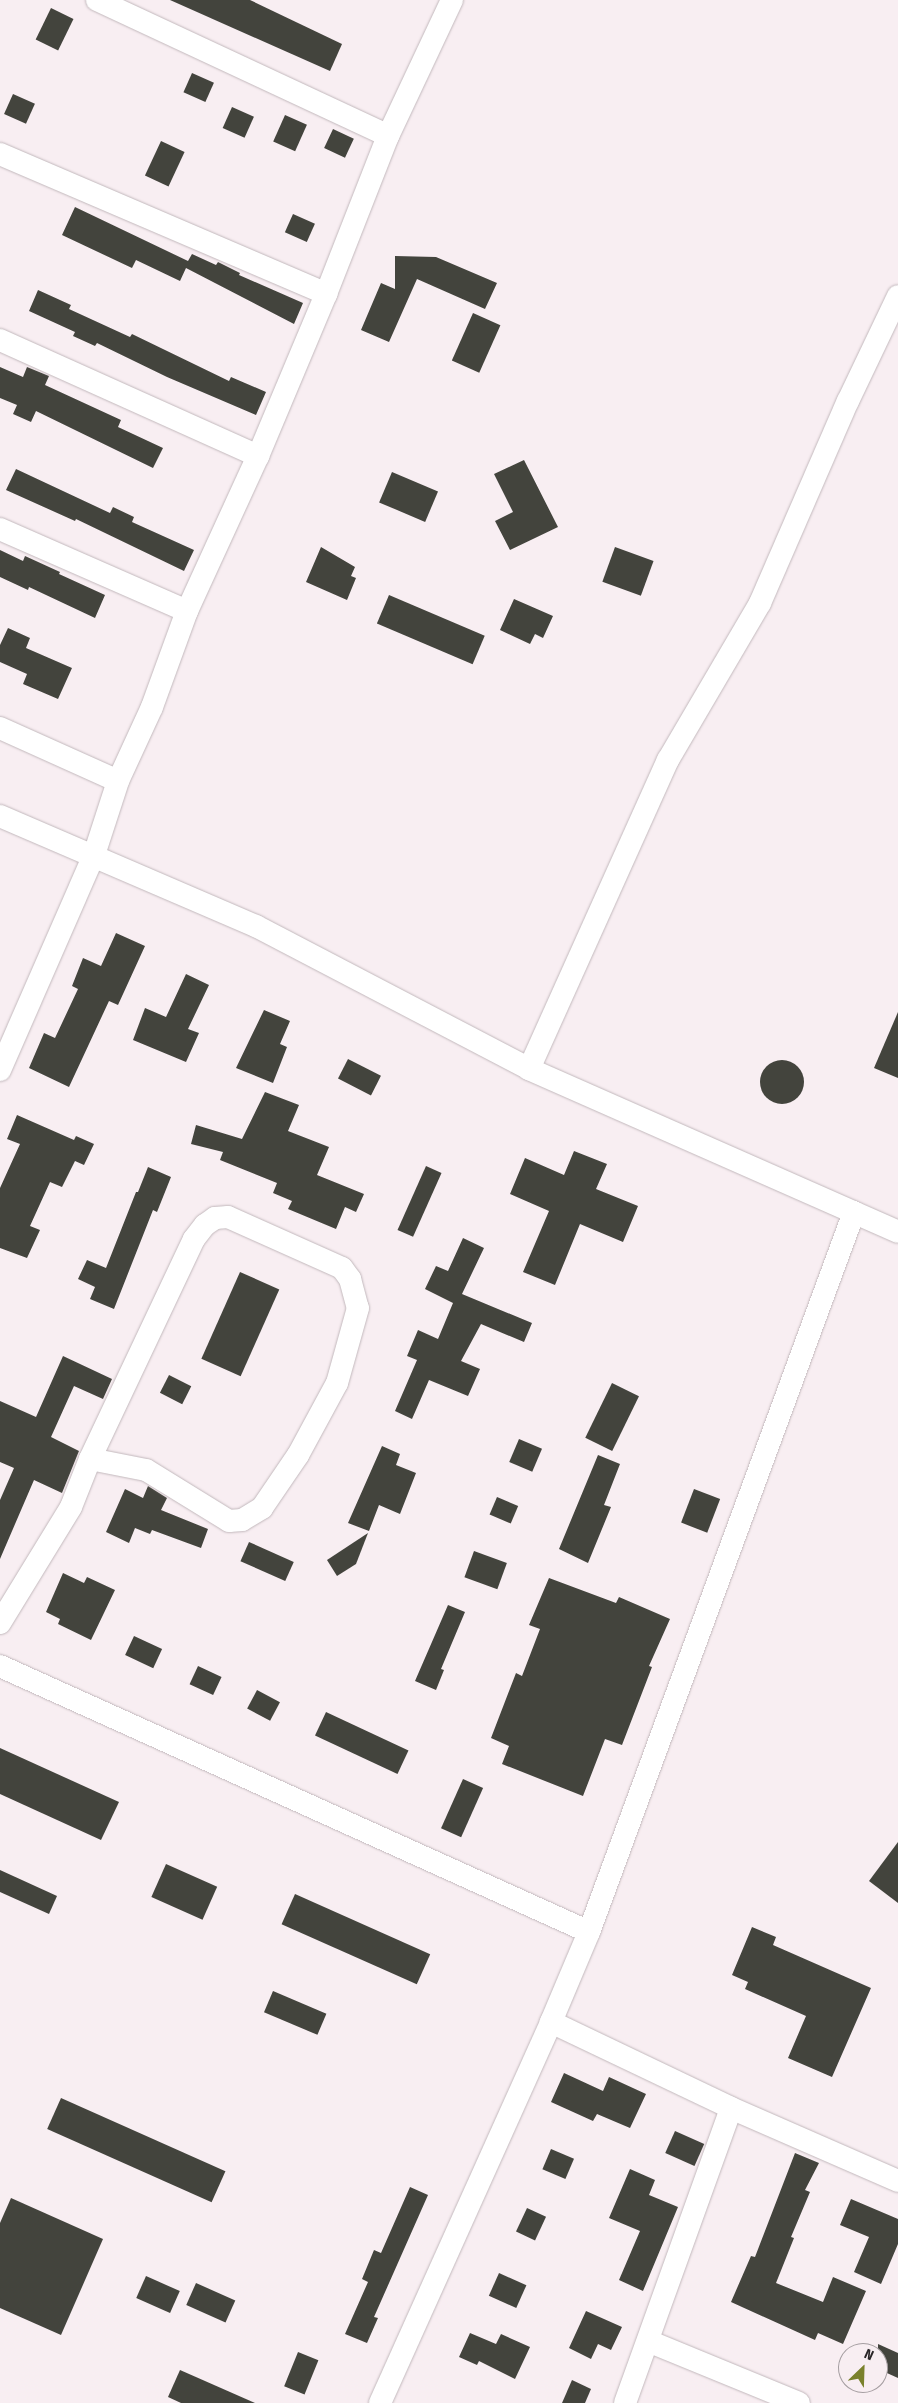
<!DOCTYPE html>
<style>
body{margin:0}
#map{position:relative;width:898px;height:2403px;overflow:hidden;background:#f8eef2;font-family:"Fira Sans Condensed",sans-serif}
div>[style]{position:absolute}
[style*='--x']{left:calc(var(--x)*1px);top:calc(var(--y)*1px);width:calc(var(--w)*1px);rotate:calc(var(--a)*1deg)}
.building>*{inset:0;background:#43443d;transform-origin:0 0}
.round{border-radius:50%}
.roads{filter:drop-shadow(0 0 1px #c2b8bc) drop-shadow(0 0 1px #c2b8bc)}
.minor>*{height:22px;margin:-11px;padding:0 11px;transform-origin:11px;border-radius:11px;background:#fff}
span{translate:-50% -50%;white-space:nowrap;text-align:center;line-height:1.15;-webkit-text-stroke:5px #f8eef2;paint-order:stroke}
.north{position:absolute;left:838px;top:2343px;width:50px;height:50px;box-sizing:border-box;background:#f8eef2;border:1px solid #a59ea1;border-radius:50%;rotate:24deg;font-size:14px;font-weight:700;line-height:20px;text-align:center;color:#292527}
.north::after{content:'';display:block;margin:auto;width:18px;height:22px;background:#7a812c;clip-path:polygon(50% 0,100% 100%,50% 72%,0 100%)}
</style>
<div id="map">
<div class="building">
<div style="clip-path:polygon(170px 0,250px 0,342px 44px,330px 71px)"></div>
<div style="left:51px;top:8px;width:25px;height:35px;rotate:26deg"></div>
<div style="left:192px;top:73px;width:24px;height:21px;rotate:24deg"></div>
<div style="left:13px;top:94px;width:24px;height:22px;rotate:24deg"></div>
<div style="left:232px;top:107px;width:24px;height:23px;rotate:24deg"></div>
<div style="left:285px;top:115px;width:24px;height:29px;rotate:24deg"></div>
<div style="left:333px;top:129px;width:23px;height:21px;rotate:25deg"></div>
<div style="left:161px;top:141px;width:26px;height:38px;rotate:25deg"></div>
<div style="clip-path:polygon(75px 207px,188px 261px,192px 254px,216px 265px,218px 262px,240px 273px,239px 275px,303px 303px,294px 324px,186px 268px,180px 281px,136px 260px,132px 268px,62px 235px)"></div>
<div style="left:293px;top:214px;width:24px;height:20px;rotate:24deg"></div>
<div style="clip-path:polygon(395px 256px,436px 257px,497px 283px,485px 309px,417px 279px,389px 342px,361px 330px,381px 283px,395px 289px)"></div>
<div style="clip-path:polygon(38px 290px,71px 305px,69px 309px,130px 337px,132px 334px,229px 381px,231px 377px,266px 392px,256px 415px,167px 377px,97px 343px,95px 346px,73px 336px,75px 332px,29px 311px)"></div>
<div style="left:473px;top:313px;width:30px;height:52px;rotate:24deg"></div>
<div style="clip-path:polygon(0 367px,23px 377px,27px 367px,49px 376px,45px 385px,121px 420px,118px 427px,163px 448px,153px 468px,36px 411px,31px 422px,13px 414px,17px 405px,0 398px)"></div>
<div style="clip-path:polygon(524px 460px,558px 527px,510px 550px,495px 521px,513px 512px,494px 474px)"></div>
<div style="clip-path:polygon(16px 469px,110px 513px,113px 507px,134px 517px,132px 522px,194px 550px,184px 571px,76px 519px,75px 521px,6px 490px)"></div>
<div style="left:392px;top:472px;width:50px;height:33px;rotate:23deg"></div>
<div style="clip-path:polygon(321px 547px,355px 567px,351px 576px,356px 578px,347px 600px,306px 582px)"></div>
<div style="left:615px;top:547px;width:41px;height:37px;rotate:20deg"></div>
<div style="clip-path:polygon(0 550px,23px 561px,25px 556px,60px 572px,59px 574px,105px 595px,95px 618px,29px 587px,28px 590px,0 577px)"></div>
<div style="left:389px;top:595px;width:104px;height:31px;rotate:23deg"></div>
<div style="clip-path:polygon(514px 599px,553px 616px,543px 638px,535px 634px,530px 644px,500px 630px)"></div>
<div style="clip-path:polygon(8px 628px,30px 638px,26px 648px,72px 668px,58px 699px,23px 684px,27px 674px,0 662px,0 645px)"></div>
<div style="clip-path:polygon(116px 933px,145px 946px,118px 1005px,109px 1001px,69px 1087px,29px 1068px,44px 1033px,55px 1038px,78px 989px,72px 986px,83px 958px,101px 966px)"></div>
<div style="clip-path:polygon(186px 974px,209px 985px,188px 1029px,199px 1033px,186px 1062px,133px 1040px,145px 1008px,166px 1017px)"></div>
<div style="clip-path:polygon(264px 1010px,290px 1021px,280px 1044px,287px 1047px,273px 1083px,236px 1068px)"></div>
<div style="clip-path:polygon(898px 1012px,898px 1078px,874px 1068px)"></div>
<div style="left:348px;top:1059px;width:37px;height:22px;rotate:27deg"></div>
<div class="round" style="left:760px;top:1060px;width:44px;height:44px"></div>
<div style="clip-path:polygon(265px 1092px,299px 1105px,288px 1131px,329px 1147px,317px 1175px,364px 1194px,356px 1212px,345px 1207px,336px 1229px,288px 1209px,292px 1201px,273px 1193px,277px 1183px,220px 1160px,223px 1152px,191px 1144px,196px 1125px,242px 1139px)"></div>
<div style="clip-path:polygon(17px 1115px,74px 1140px,76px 1136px,94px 1144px,84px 1165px,75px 1161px,62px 1187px,50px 1182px,30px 1226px,40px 1230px,27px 1258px,0 1248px,0 1188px,20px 1144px,7px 1139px)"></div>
<div style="clip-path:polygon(574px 1151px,607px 1164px,596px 1189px,638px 1206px,623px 1242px,580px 1224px,555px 1285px,523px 1272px,549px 1211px,510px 1194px,525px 1158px,564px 1175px)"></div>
<div style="left:426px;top:1166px;width:17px;height:70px;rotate:24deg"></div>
<div style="clip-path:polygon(148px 1167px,171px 1177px,157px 1212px,153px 1210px,114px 1309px,90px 1299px,95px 1287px,78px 1279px,87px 1260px,106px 1268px,136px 1192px,138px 1192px)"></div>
<div style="clip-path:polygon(463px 1238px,484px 1248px,462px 1294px,532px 1323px,524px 1342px,481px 1324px,461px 1361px,480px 1369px,468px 1396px,429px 1380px,412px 1419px,395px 1411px,417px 1360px,407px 1356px,418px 1330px,438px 1339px,453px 1303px,425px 1289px,436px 1266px,448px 1271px)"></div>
<div style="left:240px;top:1272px;width:43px;height:95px;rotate:24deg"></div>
<div style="clip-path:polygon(63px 1356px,112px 1379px,103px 1399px,74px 1386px,51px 1437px,79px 1451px,62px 1493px,34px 1480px,0 1559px,0 1500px,14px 1468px,0 1462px,0 1401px,36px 1417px)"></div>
<div style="left:169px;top:1375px;width:25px;height:20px;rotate:27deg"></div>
<div style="left:612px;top:1383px;width:30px;height:61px;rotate:26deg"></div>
<div style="left:519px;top:1439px;width:25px;height:25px;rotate:23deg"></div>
<div style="clip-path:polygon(382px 1446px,400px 1454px,396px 1465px,416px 1473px,400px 1514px,379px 1505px,369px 1531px,348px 1523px)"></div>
<div style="clip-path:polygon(598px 1455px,620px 1464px,604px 1505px,611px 1507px,588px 1563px,559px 1549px)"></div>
<div style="clip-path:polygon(148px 1486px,167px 1498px,161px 1510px,208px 1529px,201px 1548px,152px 1530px,150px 1534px,135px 1528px,129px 1543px,106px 1532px,125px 1489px,143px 1498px)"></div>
<div style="left:694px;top:1489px;width:28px;height:36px;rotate:21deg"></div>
<div style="left:497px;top:1497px;width:23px;height:19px;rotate:23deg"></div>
<div style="clip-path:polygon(368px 1533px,356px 1564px,337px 1576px,327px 1560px)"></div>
<div style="left:249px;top:1542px;width:49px;height:21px;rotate:24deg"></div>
<div style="left:474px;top:1551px;width:35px;height:28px;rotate:20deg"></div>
<div style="clip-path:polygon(63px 1573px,84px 1583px,87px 1577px,115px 1590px,91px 1640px,58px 1624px,60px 1619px,46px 1612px)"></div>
<div style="clip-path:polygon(549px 1578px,616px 1603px,619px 1597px,670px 1619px,649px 1666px,652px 1667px,622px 1745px,605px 1739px,583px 1796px,502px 1764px,509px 1746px,491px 1738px,516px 1673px,522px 1676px,540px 1629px,529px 1625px)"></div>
<div style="clip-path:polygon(448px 1605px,465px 1612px,441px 1669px,444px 1670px,436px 1690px,415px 1681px)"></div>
<div style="left:134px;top:1636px;width:31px;height:21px;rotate:25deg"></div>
<div style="left:198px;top:1666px;width:26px;height:20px;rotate:25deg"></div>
<div style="left:257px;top:1690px;width:26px;height:21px;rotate:28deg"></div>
<div style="left:326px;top:1712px;width:91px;height:26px;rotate:25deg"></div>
<div style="clip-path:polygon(0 1748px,119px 1802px,101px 1840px,0 1794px)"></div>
<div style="left:463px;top:1779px;width:22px;height:54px;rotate:24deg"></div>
<div style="clip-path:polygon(898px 1842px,898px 1903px,869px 1881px)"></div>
<div style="left:166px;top:1864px;width:56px;height:36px;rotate:24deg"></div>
<div style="clip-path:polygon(0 1870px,57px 1896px,49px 1914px,0 1892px)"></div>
<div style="left:295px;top:1894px;width:148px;height:33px;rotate:24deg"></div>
<div style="clip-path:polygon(752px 1927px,776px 1937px,773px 1945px,871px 1988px,832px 2077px,788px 2058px,806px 2016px,745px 1989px,748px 1982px,732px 1975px)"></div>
<div style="left:273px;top:1991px;width:58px;height:23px;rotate:23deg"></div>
<div style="clip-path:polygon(564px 2073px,603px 2091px,609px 2077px,646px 2094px,630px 2128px,597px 2114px,593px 2121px,551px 2102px)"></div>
<div style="left:61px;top:2098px;width:180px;height:34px;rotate:24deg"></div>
<div style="left:675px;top:2131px;width:32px;height:24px;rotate:24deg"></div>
<div style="left:551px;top:2149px;width:25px;height:22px;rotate:23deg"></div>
<div style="clip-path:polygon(795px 2153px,819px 2163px,805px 2190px,810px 2192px,791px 2237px,794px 2238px,776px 2283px,823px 2302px,833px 2277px,866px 2291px,843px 2344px,818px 2333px,815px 2340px,731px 2302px,751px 2256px,755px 2257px)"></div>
<div style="clip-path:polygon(630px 2169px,655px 2180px,649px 2195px,678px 2207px,643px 2291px,619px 2280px,640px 2231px,609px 2218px)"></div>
<div style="clip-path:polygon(410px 2187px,428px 2195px,374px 2317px,378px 2318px,367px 2343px,345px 2334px,368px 2282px,362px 2279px,374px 2250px,381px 2253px)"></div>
<div style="clip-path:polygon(11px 2198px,103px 2239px,61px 2335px,0 2308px,0 2223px)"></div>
<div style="clip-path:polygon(851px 2199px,898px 2219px,898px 2244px,881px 2284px,854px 2272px,869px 2237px,840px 2225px)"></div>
<div style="left:527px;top:2208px;width:21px;height:26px;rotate:25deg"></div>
<div style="left:499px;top:2273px;width:30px;height:25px;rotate:24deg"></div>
<div style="left:146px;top:2276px;width:37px;height:24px;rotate:24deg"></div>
<div style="left:196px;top:2283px;width:43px;height:24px;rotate:24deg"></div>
<div style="clip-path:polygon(586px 2311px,622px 2327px,611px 2350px,598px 2344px,591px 2359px,569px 2348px)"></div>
<div style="clip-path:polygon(470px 2333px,496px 2344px,501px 2334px,530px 2347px,515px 2379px,479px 2361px,477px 2365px,459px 2357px)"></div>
<div style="clip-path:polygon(878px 2344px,898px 2353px,898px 2378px,878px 2369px)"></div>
<div style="left:298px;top:2352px;width:22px;height:37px;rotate:22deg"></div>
<div style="clip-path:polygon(180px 2370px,255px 2403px,181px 2403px,168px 2397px)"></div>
<div style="clip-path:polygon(572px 2380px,591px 2389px,585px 2403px,562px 2403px)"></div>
</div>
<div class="roads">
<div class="minor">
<div style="--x:97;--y:0;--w:321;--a:25"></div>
<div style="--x:0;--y:154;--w:355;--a:23.2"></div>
<div style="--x:0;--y:340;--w:283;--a:24.2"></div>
<div style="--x:0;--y:529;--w:204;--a:23.7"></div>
<div style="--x:0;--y:728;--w:129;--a:24.2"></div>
<div style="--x:118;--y:781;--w:81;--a:-65.3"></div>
<div style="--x:152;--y:707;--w:102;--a:-70"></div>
<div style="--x:187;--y:611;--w:170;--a:-65.4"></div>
<div style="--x:258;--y:456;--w:176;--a:-67.2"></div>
<div style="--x:326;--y:294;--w:170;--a:-68.6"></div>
<div style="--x:388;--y:136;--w:150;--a:-64.8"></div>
<div style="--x:0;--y:816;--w:279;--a:23.3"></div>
<div style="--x:256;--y:926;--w:308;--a:27.6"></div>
<div style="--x:529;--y:1069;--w:403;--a:23.8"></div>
<div style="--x:529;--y:1069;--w:339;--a:-65.8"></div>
<div style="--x:668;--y:760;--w:182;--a:-59.6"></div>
<div style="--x:760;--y:603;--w:220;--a:-66.5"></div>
<div style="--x:848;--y:401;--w:116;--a:-64.5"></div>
<div style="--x:0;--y:1070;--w:235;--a:-66.4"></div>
<div style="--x:94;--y:855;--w:78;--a:-72"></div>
<div style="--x:228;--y:1217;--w:125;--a:24.1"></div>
<div style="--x:342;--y:1268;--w:14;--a:54"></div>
<div style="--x:350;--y:1279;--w:30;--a:75"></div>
<div style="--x:358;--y:1308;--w:78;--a:105.6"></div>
<div style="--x:337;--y:1383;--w:82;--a:118.4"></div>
<div style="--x:298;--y:1455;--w:64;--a:124.2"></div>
<div style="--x:262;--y:1508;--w:23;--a:149"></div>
<div style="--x:242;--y:1520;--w:13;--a:176"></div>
<div style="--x:229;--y:1521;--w:97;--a:-148.4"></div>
<div style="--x:146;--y:1470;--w:57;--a:-168.9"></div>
<div style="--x:90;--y:1459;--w:243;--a:-64.7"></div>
<div style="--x:194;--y:1239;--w:18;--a:-52"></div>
<div style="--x:205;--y:1225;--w:12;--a:-35"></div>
<div style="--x:215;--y:1218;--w:13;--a:-4"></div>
<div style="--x:0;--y:1623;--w:136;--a:-58.5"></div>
<div style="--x:71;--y:1507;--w:52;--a:-68.4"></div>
<div style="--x:0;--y:1666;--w:646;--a:24.3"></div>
<div style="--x:551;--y:2022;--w:199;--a:25.5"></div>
<div style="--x:731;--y:2108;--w:182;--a:23.6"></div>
<div style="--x:648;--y:2341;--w:163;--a:22.3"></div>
<div style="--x:380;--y:2403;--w:418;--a:-65.8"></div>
<div style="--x:551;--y:2022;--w:98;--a:-67.1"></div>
<div style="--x:589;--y:1932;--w:767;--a:-69.79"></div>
<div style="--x:625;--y:2403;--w:313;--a:-70.2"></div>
</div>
</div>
<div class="north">N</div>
</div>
